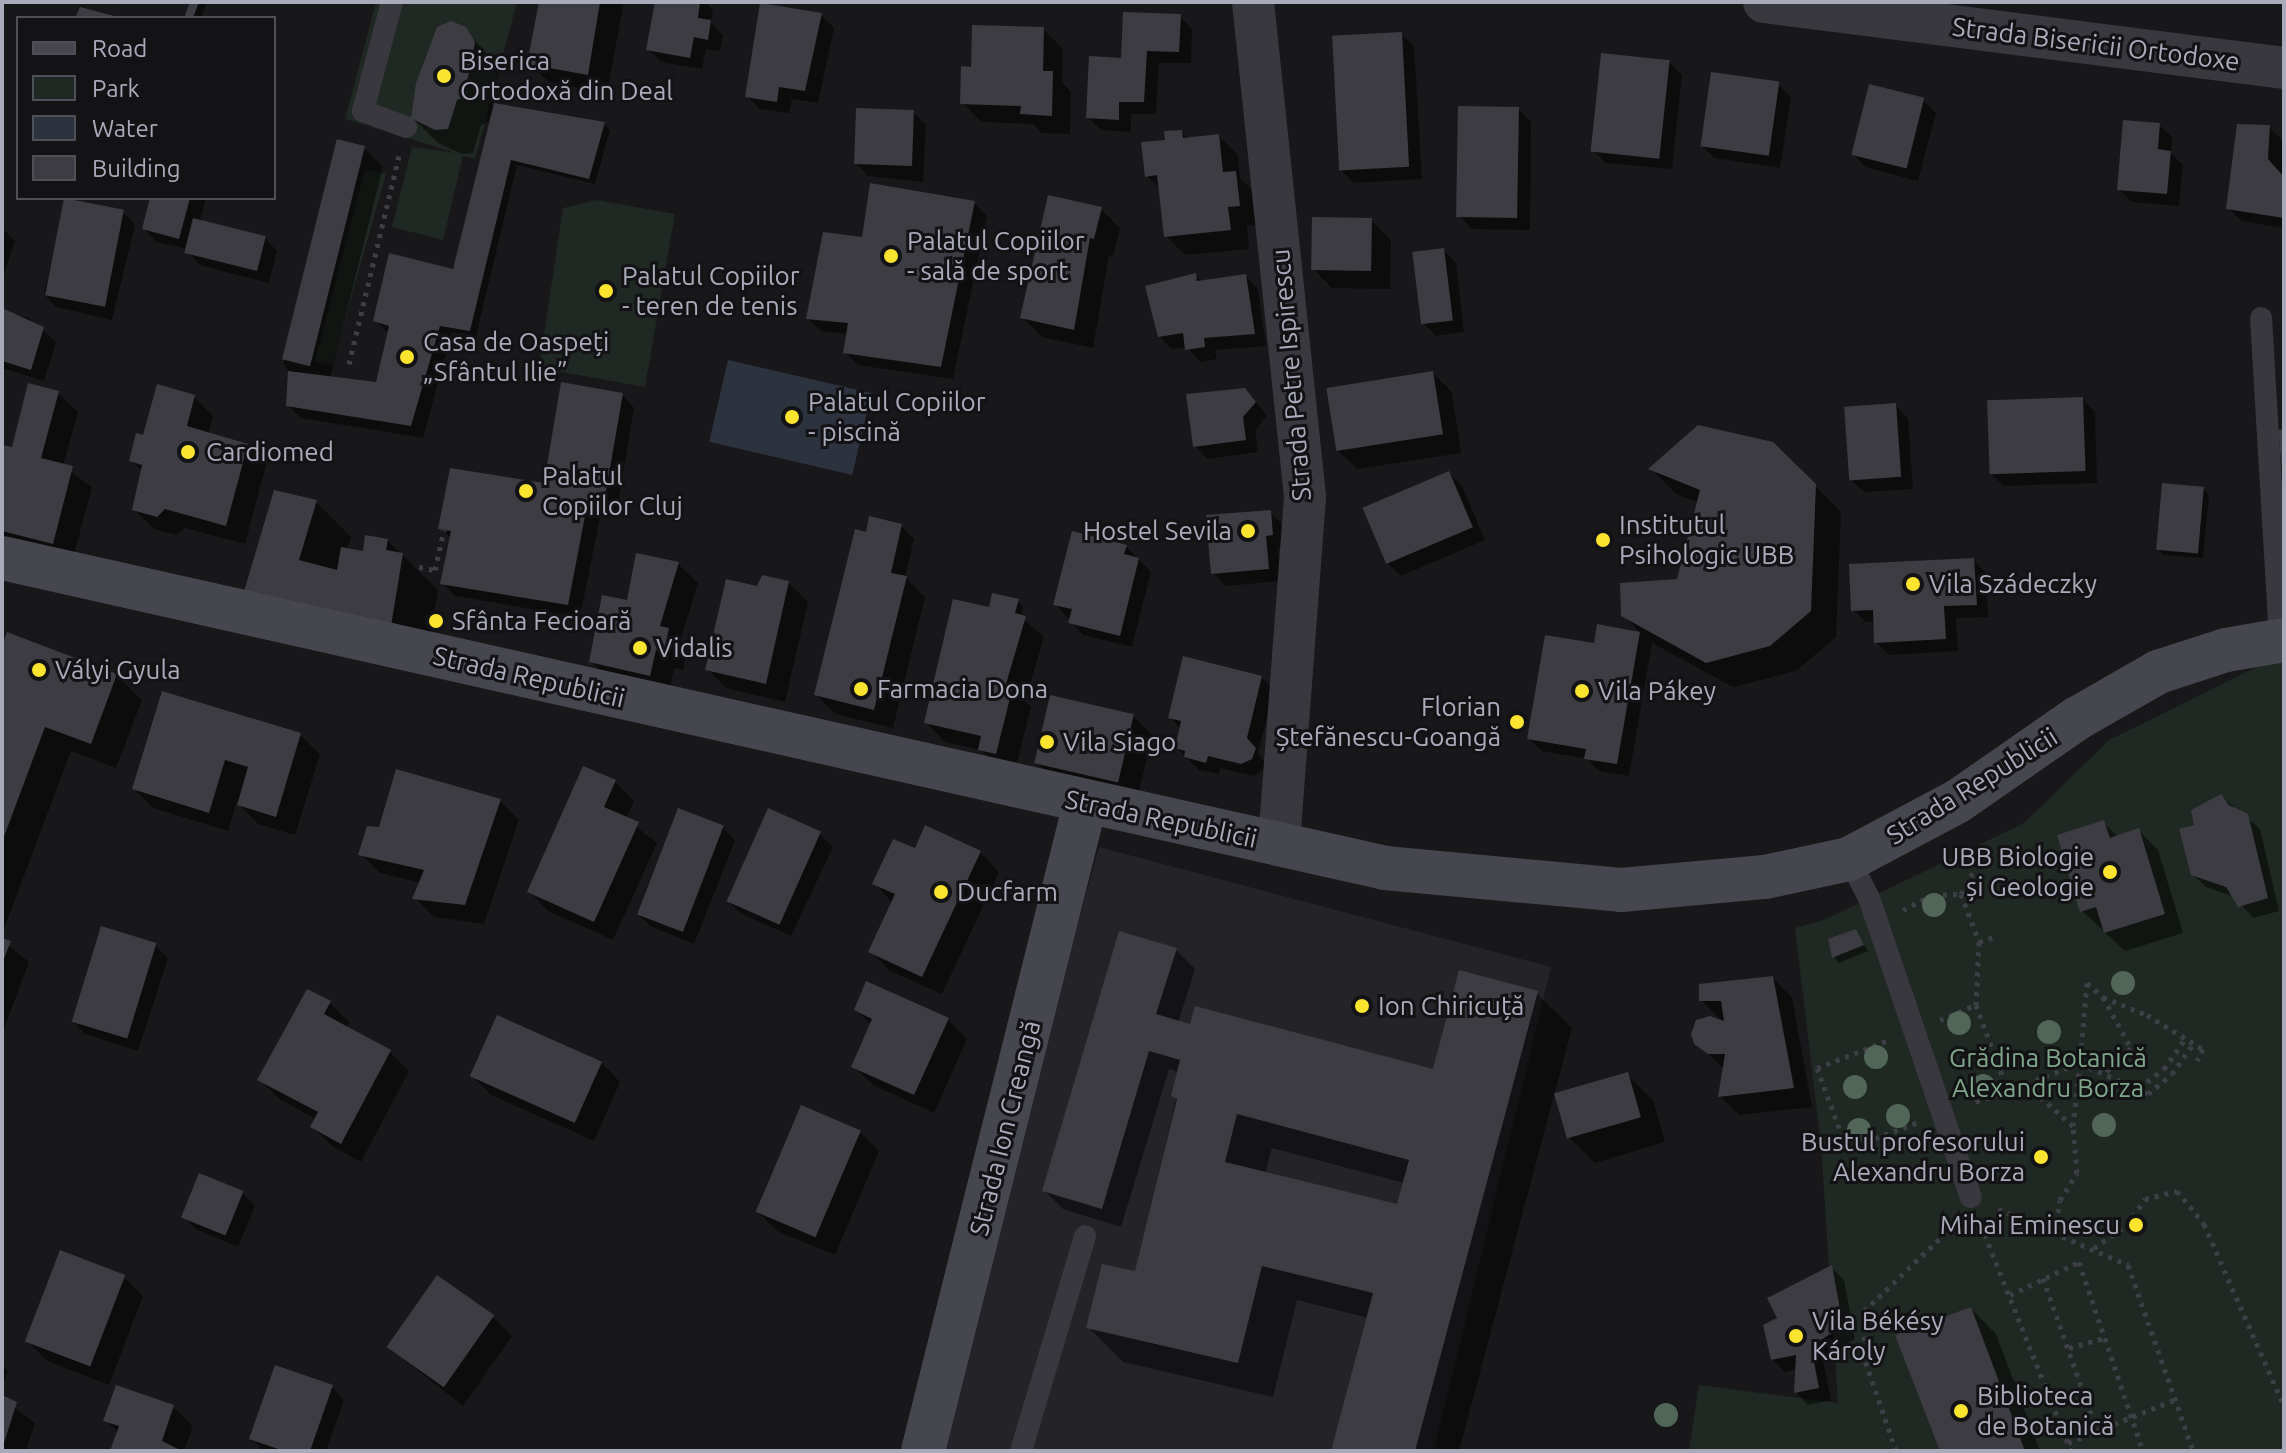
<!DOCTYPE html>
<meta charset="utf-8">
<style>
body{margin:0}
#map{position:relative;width:2286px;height:1453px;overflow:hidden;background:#18171a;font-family:Ubuntu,sans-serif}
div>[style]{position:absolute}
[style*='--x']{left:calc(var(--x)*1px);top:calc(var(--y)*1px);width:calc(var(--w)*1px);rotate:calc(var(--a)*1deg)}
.built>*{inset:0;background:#242327}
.green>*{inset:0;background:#1f2822}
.water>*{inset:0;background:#2c323e;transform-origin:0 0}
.shadow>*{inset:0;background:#0007}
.building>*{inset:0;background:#3d3c42;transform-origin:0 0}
.path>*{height:5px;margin-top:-2.5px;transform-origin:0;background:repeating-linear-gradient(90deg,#3e3e46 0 4px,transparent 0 10px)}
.lane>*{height:22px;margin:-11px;padding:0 11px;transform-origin:11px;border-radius:11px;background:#39383f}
.street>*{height:42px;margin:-21px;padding:0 21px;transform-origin:21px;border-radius:21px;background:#39383f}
.secondary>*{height:44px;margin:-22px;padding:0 22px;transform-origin:22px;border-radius:22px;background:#46464f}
.trees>*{width:24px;height:24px;margin:-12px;border-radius:50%;background:#516658}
.dots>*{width:22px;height:22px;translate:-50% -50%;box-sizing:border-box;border:4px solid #131215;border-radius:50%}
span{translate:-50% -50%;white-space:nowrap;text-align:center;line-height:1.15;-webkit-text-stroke:6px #131215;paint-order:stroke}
.street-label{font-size:26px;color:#a9aaba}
.poi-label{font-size:26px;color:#a9aaba}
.left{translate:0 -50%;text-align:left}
.right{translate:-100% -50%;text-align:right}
.park-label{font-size:26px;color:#7fa68a}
.frame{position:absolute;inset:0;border:4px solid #a9aaba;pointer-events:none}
.legend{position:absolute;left:16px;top:16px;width:260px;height:184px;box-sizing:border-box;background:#131215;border:2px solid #4f4f57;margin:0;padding:10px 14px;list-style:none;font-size:24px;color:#a9aaba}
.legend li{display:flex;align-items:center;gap:16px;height:40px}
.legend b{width:40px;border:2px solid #4f4f57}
</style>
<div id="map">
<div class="built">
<div style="clip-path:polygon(1099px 847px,1551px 967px,1434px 1451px,933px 1451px)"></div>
</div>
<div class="green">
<div style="clip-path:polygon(376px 2px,517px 2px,475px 159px,463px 156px,443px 240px,392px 227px,412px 147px,456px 153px,345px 119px)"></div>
<div style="clip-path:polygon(365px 169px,386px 174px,332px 366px,315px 361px)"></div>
<div style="clip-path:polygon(597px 200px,675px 214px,645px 387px,539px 368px,563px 208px)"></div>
<div style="clip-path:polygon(2284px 659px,2284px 1451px,1689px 1451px,1699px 1385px,1838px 1403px,1821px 1146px,1795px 928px,1824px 920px,2024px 823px,2109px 740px,2271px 660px)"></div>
</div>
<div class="water">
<div style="left:728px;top:360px;width:147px;height:84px;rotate:13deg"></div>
</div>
<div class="shadow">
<div style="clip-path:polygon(192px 2px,207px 2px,201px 18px,186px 18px)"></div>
<div style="clip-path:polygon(541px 2px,624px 2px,607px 93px,549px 82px,529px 63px)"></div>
<div style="clip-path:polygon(657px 2px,705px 2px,713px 10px,711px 23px,723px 35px,720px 51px,706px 49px,702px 69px,661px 62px,648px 49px)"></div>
<div style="clip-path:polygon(821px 15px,834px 28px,818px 103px,792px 99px,789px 113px,760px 109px,747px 96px)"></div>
<div style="clip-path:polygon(1180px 16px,1192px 29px,1191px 63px,1159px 63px,1156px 114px,1131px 114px,1131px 132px,1101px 130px,1088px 117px,1123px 60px)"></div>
<div style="clip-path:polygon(465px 29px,500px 69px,492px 105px,604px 124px,610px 130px,595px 184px,517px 165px,476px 336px,452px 332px,423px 438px,301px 418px,288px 405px,290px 372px,283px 364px,364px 148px,383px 167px,330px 378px,378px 385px,389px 334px,376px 321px,454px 273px,491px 120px,481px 125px,473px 153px,462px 154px,438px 143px,413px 118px,425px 57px)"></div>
<div style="clip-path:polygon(1043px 29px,1063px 49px,1062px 82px,1071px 92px,1070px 134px,1042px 133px,1033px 124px,982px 122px,962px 103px,973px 69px)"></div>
<div style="clip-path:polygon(1401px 34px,1414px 46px,1422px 179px,1354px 183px,1341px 170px)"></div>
<div style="clip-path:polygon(1669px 62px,1682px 75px,1672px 169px,1606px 163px,1593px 150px)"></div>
<div style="clip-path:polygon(1778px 84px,1791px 97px,1780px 168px,1714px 158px,1701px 145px)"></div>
<div style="clip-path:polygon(1923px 100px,1936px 113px,1918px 181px,1865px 167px,1853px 154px)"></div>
<div style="clip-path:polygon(1518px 109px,1531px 122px,1530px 230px,1472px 229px,1460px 216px)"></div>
<div style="clip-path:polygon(913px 112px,926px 125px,923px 182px,868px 176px,856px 163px)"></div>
<div style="clip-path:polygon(2159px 125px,2172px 137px,2171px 153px,2183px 165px,2179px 206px,2132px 202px,2119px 189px)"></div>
<div style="clip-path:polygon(2269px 127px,2282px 140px,2284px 228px,2241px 221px,2228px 208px)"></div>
<div style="clip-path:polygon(1181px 132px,1189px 139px,1219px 136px,1238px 155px,1240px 178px,1254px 192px,1258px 225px,1247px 226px,1249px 249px,1185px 255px,1166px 236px,1160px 189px,1147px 176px,1167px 141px)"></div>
<div style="clip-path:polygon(66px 198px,123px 212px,135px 225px,112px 320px,56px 307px,44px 294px)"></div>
<div style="clip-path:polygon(152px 198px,206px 198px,200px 221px,265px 238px,277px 251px,269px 283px,199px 265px,187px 249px,157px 242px,144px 229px)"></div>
<div style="clip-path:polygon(974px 203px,987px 216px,953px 379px,858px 365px,845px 352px,848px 334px,821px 331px,808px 319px,864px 239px)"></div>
<div style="clip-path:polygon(1101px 209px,1120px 228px,1113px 257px,1109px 256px,1093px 348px,1042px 337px,1022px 317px)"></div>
<div style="clip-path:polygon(1371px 220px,1391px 240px,1390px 289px,1332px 288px,1313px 269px)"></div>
<div style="clip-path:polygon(2px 228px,15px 241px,2px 280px)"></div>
<div style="clip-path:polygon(1443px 250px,1456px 263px,1464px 332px,1436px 336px,1423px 323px)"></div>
<div style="clip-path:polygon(1195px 275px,1202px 282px,1246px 276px,1258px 289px,1266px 346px,1215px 350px,1217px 359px,1200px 362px,1187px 347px,1172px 349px,1159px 336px,1176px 278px)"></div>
<div style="clip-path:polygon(2px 310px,29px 318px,56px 342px,44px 381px,2px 368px)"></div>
<div style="clip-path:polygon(1433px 373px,1452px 392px,1461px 453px,1357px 469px,1337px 450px)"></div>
<div style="clip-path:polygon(1248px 392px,1267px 416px,1255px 430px,1258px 452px,1207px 459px,1195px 446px)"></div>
<div style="clip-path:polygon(58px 393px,78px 412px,63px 466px,92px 487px,72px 562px,2px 537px,2px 447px,13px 449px)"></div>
<div style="clip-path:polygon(622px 395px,634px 408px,616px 515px,601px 512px,580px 617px,455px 596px,443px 583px,452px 539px,440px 528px,546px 485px)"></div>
<div style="clip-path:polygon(194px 397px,213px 416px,208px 435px,247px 445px,266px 465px,245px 544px,185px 528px,177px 535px,154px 529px,134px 509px,143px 472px,131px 460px)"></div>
<div style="clip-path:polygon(2082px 399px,2095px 412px,2097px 483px,2004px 486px,1991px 474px)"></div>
<div style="clip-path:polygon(1895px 405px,1908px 418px,1913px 489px,1864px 492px,1851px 480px)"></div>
<div style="clip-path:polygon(1651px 469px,1815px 486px,1841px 512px,1836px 637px,1796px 671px,1733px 687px,1652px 643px,1629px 776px,1599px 771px,1587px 759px,1542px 751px,1529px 738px,1595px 645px,1599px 627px,1642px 634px,1623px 615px,1679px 581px,1699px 503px,1676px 494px)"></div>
<div style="clip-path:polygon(1449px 473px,1462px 486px,1485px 540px,1401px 576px,1388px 564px)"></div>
<div style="clip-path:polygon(2204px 489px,2209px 495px,2203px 558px,2164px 555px,2158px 549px)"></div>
<div style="clip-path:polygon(316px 502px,351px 537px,347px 550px,364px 554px,388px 541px,438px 590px,426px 660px,246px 595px)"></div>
<div style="clip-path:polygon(1270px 512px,1283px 525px,1284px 547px,1278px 548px,1281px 581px,1226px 586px,1213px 573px)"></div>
<div style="clip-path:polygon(901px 526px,914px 539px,905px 577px,925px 597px,893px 728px,836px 714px,816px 695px,867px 534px)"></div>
<div style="clip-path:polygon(1126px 546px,1151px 572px,1132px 647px,1083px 635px,1055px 604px)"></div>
<div style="clip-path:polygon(1973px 560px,1986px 573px,1988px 617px,1956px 618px,1958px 651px,1889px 655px,1876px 642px,1875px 622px,1866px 622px,1853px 610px)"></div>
<div style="clip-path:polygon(678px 564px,698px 583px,680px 642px,687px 649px,683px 670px,674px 668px,669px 694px,610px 681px,591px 661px,628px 602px)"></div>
<div style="clip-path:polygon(788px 582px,808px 602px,785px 702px,726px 688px,707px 669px,758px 589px)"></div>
<div style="clip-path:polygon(1018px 601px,1023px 607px,1021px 617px,1044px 637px,1025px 701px,1031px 707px,1015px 772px,1000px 768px,981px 750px,945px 742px,926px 722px,990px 610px)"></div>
<div style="clip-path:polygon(2px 651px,116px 675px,142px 700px,116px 768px,71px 751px,2px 934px)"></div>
<div style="clip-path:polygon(1261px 677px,1274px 690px,1258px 752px,1267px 766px,1254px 776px,1220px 768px,1219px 774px,1199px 770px,1177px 748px,1181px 729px,1170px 718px)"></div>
<div style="clip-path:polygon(1133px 716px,1152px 735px,1137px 801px,1056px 782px,1037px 763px)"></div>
<div style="clip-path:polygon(300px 735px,320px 754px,295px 835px,258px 824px,237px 802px,228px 831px,153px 808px,134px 789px)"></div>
<div style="clip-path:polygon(615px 782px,634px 801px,626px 819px,657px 843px,613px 940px,548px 911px,529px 891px)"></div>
<div style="clip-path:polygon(2221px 796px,2260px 829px,2279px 911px,2253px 918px,2235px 897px,2206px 887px,2192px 874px,2196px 827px)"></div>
<div style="clip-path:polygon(500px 801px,519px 820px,484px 924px,434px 917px,415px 898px,421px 883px,380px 873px,361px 854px,381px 829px)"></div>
<div style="clip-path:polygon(769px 810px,820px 834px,833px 847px,791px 936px,740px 913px,727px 900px)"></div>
<div style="clip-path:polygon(2104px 823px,2118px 837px,2139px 831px,2158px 850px,2183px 933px,2125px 951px,2082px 911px)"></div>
<div style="clip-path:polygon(723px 828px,735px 841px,694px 944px,650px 926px,637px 913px)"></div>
<div style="clip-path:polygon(916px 851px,980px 852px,999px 872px,942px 994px,890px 971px,871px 951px,893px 903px,874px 883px)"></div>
<div style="clip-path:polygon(1855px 931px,1868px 951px,1839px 963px,1834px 957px)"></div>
<div style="clip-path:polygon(2px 940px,29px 962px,2px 1034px)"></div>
<div style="clip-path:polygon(155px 945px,168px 958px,138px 1051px,85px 1034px,73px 1021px)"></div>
<div style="clip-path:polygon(evenodd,1176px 950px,1195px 969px,1178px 1023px,1434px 1072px,1536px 993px,1572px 1028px,1459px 1451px,1333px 1451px,1369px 1318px,1297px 1300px,1273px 1397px,1123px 1362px,1088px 1327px,1136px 1273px,1182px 1073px,1169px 1069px,1121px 1227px,1063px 1209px,1044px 1190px,1176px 950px,1272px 1148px,1404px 1183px,1398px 1206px,1265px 1173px,1272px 1148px)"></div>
<div style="clip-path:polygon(1773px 978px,1792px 998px,1812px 1107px,1739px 1115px,1720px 1096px,1724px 1069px,1696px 1043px,1725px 1024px,1701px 1000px)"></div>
<div style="clip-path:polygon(330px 1003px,349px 1022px,346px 1028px,390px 1052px,409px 1071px,361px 1162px,332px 1146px,312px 1127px,316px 1119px,279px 1099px,260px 1080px)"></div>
<div style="clip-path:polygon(856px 1010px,947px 1019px,967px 1039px,934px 1113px,873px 1085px,853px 1066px,872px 1025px)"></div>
<div style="clip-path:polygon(601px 1062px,620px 1082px,594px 1141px,491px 1095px,472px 1076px)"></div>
<div style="clip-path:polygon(1627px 1075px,1653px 1100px,1665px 1142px,1595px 1163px,1570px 1138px)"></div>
<div style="clip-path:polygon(859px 1131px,879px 1151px,835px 1255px,777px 1231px,758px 1212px)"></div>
<div style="clip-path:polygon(200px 1176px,242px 1193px,255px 1206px,238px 1247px,196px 1229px,183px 1217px)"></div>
<div style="clip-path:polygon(1832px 1268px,1844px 1280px,1855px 1339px,1823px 1359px,1831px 1400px,1808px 1405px,1796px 1392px,1797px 1369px,1785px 1372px,1772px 1359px,1780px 1319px)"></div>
<div style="clip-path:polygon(124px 1277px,143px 1296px,109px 1385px,47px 1361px,28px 1342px)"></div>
<div style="clip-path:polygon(1971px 1309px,1996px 1334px,2040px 1451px,1942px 1451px)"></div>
<div style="clip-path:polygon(493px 1317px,512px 1336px,463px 1406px,388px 1347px)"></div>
<div style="clip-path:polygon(2px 1365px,8px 1371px,2px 1387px)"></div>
<div style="clip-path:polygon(332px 1387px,344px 1400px,326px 1451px,264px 1451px,251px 1438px)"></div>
<div style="clip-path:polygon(2px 1398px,35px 1423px,26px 1451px,2px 1451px)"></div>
<div style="clip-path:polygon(173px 1407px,193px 1426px,184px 1451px,112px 1451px,118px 1433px,106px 1420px)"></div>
</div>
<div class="building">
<div style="clip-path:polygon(190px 2px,199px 2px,193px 18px,184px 18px)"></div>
<div style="clip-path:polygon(539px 2px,600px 2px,588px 75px,527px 64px)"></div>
<div style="clip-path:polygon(655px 2px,700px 2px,698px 18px,711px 20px,708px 40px,694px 37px,690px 58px,646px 50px)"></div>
<div style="clip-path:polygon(760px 3px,822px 13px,805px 91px,779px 87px,777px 102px,745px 97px)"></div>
<div style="clip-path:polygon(80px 7px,118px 17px,118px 18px,75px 18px)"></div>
<div style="clip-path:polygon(1123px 12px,1181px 14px,1179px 52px,1147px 51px,1144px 102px,1119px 102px,1119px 120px,1086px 118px,1089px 56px,1121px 58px)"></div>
<div style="clip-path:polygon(451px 21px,466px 27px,475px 42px,464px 97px,457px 100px,448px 129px,435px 130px,411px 118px,416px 83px,437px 27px)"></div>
<div style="clip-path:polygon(972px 25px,1044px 27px,1043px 71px,1053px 71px,1052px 116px,1020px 114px,1021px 106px,960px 104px,961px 66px,971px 67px)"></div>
<div style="left:1402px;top:32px;width:135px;height:70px;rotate:87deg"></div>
<div style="left:1601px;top:53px;width:69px;height:99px;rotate:6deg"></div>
<div style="left:1711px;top:72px;width:69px;height:75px;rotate:8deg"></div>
<div style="left:1869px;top:84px;width:57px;height:73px;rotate:14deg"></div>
<div style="clip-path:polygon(494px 103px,605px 122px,589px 179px,511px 160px,470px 331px,440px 326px,411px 426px,286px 406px,288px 371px,376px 382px,389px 326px,373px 321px,389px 253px,453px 269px)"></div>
<div style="left:1458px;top:106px;width:61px;height:111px;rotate:1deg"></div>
<div style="left:856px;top:108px;width:58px;height:56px;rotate:2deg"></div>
<div style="clip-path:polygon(2123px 120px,2160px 123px,2158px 149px,2171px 151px,2167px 194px,2117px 190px)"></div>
<div style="clip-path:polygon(2237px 124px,2270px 125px,2268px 159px,2284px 177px,2284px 218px,2226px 209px)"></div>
<div style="clip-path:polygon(1182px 130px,1183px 138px,1219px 134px,1223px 172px,1236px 171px,1240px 206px,1228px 207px,1231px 230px,1164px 237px,1157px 175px,1145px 177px,1141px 142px,1165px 140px,1164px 131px)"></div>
<div style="left:365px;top:146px;width:227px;height:29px;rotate:104deg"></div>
<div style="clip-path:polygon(870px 183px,975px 201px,941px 367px,843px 353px,848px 323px,806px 319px,823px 232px,862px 237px)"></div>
<div style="clip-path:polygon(1048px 195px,1102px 207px,1094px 239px,1090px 238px,1074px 330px,1020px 318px)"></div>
<div style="left:64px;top:198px;width:61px;height:99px;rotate:11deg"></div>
<div style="clip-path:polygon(150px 198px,190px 198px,179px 239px,142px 229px)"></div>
<div style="left:1312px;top:217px;width:60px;height:53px;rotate:1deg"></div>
<div style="left:193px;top:218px;width:75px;height:36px;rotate:14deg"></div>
<div style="left:1444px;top:248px;width:73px;height:32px;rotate:83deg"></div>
<div style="clip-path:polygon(1196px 273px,1197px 281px,1246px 274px,1255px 334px,1204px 338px,1205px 347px,1185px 350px,1183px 333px,1158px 337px,1145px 286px)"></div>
<div style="clip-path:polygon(2px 308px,44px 327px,31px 370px,2px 361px)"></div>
<div style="left:1433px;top:371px;width:64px;height:108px;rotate:81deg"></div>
<div style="clip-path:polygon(561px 382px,623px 393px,604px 503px,588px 500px,568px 605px,440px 584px,451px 531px,438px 529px,450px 468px,544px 483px)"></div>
<div style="clip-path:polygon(28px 383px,59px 391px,41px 458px,73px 466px,53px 544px,2px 531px,2px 445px,12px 447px)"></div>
<div style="clip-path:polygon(157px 384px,195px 395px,187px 426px,248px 444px,226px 526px,165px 509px,157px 517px,132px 510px,142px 465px,129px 461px,136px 433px,143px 435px)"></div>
<div style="clip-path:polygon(1245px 388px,1256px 402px,1243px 417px,1246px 440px,1193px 447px,1186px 394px)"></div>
<div style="left:2083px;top:397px;width:74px;height:96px;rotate:88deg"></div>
<div style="left:1896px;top:403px;width:74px;height:52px;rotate:86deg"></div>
<div style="clip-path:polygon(1698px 425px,1773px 442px,1816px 484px,1811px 611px,1770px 646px,1706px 663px,1621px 616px,1620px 583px,1677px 579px,1700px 490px,1648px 469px)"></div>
<div style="clip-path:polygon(2284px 429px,2284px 469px,2282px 469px,2278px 430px)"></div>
<div style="left:1449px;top:471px;width:61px;height:94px;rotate:67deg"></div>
<div style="left:2162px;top:483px;width:42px;height:67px;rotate:5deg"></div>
<div style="clip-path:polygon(274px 490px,317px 500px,299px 560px,337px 570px,341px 547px,363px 551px,365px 535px,388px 539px,386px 550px,403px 553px,391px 626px,243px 595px)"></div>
<div style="clip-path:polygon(1271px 510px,1273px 535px,1266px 536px,1269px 569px,1211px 574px,1206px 515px)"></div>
<div style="clip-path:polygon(869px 516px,902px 524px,891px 573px,907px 576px,874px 710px,814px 695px,855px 529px,866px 532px)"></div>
<div style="clip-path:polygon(1072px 531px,1127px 545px,1124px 554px,1139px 558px,1120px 636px,1068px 623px,1072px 609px,1053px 605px)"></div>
<div style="clip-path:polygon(636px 553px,679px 562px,660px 626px,669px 628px,664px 651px,656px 650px,650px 676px,589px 662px,602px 595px,627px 600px)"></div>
<div style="clip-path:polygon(1974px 558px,1977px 605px,1944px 606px,1946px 639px,1874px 643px,1873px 610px,1851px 611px,1849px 564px)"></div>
<div style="clip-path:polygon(762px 575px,789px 581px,766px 684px,705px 670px,726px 579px,757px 586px)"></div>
<div style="clip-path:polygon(992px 593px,1019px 599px,1015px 613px,1026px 616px,1006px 684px,1013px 686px,996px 754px,978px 750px,981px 736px,924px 723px,953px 599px,989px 607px)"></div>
<div style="clip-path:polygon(1597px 624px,1640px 632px,1617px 764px,1584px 759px,1586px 749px,1527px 739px,1545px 635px,1594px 643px)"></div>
<div style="clip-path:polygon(7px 632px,117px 674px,91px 744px,45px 727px,2px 842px,2px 645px)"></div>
<div style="clip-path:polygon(1183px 656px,1262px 676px,1247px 738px,1256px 748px,1252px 759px,1241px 764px,1208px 756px,1206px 763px,1184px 757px,1185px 751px,1175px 748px,1181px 721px,1168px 718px)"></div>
<div style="clip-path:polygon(162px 691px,301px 733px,276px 817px,237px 805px,248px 767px,225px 760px,209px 813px,132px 789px)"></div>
<div style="left:1050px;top:695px;width:86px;height:70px;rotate:13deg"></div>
<div style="clip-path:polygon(583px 766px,616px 780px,604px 807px,639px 822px,594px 922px,527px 892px)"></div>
<div style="clip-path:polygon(396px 769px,501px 799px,465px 905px,412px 899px,424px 870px,358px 855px,367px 826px,379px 827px)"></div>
<div style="clip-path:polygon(2221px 794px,2229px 805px,2248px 814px,2268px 898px,2238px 907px,2226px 887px,2191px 875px,2179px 829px,2194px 825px,2191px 810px)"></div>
<div style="left:678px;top:808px;width:49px;height:114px;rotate:21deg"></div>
<div style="left:768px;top:808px;width:58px;height:102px;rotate:24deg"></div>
<div style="clip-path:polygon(2104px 820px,2110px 838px,2139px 828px,2165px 914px,2104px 933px,2096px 907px,2080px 912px,2057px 835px)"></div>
<div style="clip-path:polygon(925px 825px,981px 851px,922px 977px,868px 952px,895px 894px,872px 884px,893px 839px,915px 848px)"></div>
<div style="left:101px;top:926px;width:58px;height:100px;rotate:17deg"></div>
<div style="clip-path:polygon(1856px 929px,1864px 945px,1832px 958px,1828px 939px)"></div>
<div style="clip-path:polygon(evenodd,1119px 931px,1177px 948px,1156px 1014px,1190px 1024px,1195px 1006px,1433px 1069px,1459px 970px,1538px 991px,1415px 1451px,1331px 1451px,1373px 1293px,1262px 1266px,1238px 1363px,1086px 1328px,1102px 1264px,1135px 1271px,1177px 1099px,1171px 1096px,1180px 1060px,1149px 1051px,1102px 1209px,1042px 1191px,1119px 931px,1237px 1114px,1409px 1160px,1397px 1204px,1225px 1162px,1237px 1114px)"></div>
<div style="clip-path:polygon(2px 938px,11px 941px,2px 964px)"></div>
<div style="clip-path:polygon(1773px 976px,1794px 1088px,1718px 1097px,1725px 1054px,1708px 1054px,1694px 1044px,1691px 1034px,1696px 1020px,1710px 1016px,1724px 1021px,1721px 1001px,1699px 1001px,1699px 984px)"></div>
<div style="clip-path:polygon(866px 981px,949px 1018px,914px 1095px,851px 1067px,872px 1019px,854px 1010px)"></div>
<div style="clip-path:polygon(307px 989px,331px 1001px,324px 1014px,391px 1050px,341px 1144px,310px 1127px,318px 1112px,257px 1080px)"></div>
<div style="left:497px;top:1015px;width:115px;height:67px;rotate:24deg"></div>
<div style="left:1628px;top:1072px;width:47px;height:77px;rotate:74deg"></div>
<div style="left:801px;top:1105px;width:65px;height:116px;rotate:23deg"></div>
<div style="left:199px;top:1173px;width:48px;height:48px;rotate:22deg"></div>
<div style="left:60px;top:1250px;width:70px;height:98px;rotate:21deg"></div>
<div style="clip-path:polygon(1832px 1265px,1843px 1326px,1811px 1346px,1819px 1388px,1794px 1393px,1796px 1355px,1771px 1360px,1763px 1325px,1777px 1318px,1767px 1298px)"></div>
<div style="left:437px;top:1275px;width:70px;height:88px;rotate:35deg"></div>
<div style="clip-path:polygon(1971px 1307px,2025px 1451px,1940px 1451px,1895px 1335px)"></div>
<div style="clip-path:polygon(275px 1365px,333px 1385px,310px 1451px,284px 1451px,249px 1439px)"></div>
<div style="clip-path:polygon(116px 1385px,174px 1405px,162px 1441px,182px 1451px,110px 1451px,119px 1426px,103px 1421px)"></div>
<div style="clip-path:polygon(2px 1395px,17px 1402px,3px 1446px,2px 1445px)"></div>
</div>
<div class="path">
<div style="--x:349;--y:364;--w:215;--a:-76.5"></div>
<div style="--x:419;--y:567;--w:16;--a:11"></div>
<div style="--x:435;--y:570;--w:41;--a:-77.3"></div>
<div style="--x:1961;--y:894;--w:26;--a:-61"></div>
<div style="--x:1903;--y:910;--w:34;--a:-27"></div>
<div style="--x:1933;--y:895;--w:28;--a:-2"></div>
<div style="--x:1961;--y:894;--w:51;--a:69.4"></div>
<div style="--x:1979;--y:942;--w:63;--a:92.7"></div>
<div style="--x:1976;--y:1005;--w:92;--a:69.6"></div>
<div style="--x:2008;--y:1091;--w:39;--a:161"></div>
<div style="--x:1979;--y:942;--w:18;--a:-19"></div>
<div style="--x:2087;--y:983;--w:80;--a:95"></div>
<div style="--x:2080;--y:1063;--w:75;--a:24.5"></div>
<div style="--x:2148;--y:1094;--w:31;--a:-40"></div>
<div style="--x:2172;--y:1074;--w:37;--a:-55"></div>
<div style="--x:2087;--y:983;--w:21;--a:41"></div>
<div style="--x:2103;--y:997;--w:58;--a:61.2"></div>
<div style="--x:2131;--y:1048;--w:39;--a:136"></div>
<div style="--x:2103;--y:997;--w:48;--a:22.2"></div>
<div style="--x:2147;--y:1015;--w:66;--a:31.3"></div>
<div style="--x:2203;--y:1049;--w:13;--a:117"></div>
<div style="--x:1940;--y:1020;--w:39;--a:-23"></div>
<div style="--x:1886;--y:1041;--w:74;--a:158.6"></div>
<div style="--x:1817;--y:1068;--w:86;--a:69.7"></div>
<div style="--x:1847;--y:1149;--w:74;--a:-20.6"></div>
<div style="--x:2139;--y:1088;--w:31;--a:-37"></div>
<div style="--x:2164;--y:1069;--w:37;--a:-55"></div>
<div style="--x:2008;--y:1091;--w:77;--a:-21.3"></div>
<div style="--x:2080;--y:1063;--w:63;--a:96.3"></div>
<div style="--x:2073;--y:1126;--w:62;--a:-138.3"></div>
<div style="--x:1998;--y:1209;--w:142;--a:23.3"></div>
<div style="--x:2128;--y:1265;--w:197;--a:70.7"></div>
<div style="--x:1981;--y:1225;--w:243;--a:68.3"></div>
<div style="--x:2055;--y:1232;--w:32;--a:-81"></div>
<div style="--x:2060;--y:1200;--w:32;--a:-58"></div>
<div style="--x:2077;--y:1173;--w:47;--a:-94.9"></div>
<div style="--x:2094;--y:1248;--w:40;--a:-34.9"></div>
<div style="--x:2127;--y:1225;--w:32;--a:-55"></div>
<div style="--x:2145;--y:1199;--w:33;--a:-14"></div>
<div style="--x:2177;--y:1191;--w:43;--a:50.7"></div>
<div style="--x:2204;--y:1224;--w:199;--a:66.3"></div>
<div style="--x:2043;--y:1278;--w:162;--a:70.6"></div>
<div style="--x:2010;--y:1295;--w:76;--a:-25.6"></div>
<div style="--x:2079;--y:1262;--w:200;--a:71.3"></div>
<div style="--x:2069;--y:1348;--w:35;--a:-16"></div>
<div style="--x:2068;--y:1443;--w:114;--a:-22.1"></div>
<div style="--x:1896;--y:1451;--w:96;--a:-108.8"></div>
<div style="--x:1865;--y:1360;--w:49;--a:-91.2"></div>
<div style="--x:1864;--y:1311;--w:129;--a:-43.7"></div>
</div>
<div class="lane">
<div style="--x:392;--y:2;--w:113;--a:104.9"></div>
<div style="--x:363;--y:111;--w:46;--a:20.4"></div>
<div style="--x:2261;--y:318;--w:324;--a:86.6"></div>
<div style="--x:1849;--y:859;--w:44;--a:62.9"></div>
<div style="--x:1869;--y:898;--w:316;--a:71.2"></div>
<div style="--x:1021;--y:1451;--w:224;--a:-73.4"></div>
</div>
<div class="street">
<div style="--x:1253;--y:2;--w:498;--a:84"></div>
<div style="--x:1305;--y:497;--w:349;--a:94.3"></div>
<div style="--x:1764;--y:2;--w:524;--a:7.23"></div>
</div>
<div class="secondary">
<div style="--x:2;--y:558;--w:1417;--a:12.63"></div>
<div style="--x:1385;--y:868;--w:237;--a:5.3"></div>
<div style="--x:1621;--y:890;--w:145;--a:-5.2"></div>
<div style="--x:1765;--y:877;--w:86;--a:-12.1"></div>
<div style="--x:1849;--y:859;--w:123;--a:-28"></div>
<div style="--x:1958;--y:801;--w:144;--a:-34.8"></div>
<div style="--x:2076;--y:719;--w:95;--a:-29.8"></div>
<div style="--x:2158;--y:672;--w:71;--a:-17.9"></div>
<div style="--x:2226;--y:650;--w:59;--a:-9.8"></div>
<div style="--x:923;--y:1451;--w:667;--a:-75.94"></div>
</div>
<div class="trees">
<div style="left:1934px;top:905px"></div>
<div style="left:2123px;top:983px"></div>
<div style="left:1959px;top:1023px"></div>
<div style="left:2049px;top:1032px"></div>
<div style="left:1876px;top:1057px"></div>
<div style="left:1983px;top:1086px"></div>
<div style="left:1855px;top:1087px"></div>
<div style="left:1898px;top:1116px"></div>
<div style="left:2104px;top:1125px"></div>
<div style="left:1859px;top:1130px"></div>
<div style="left:1666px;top:1415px"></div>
</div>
<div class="dots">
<div style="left:444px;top:76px;background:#fae42f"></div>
<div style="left:891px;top:256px;background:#fae42f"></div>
<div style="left:606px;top:291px;background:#fae42f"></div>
<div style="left:407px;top:357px;background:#fae42f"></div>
<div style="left:792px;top:417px;background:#fae42f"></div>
<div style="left:188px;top:452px;background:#fae42f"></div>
<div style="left:526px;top:491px;background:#fae42f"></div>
<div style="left:1248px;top:531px;background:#fae42f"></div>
<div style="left:1603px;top:540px;background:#fae42f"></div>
<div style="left:1913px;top:584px;background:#fae42f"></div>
<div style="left:436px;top:621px;background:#fae42f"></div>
<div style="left:640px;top:648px;background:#fae42f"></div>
<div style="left:39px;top:670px;background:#fae42f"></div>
<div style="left:861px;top:689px;background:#fae42f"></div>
<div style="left:1582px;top:691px;background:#fae42f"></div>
<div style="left:1517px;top:722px;background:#fae42f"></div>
<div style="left:1047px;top:742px;background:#fae42f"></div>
<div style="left:2110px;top:872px;background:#fae42f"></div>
<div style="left:941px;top:892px;background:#fae42f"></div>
<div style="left:1362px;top:1006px;background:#fae42f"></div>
<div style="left:2041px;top:1157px;background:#fae42f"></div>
<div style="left:2136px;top:1225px;background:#fae42f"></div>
<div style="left:1796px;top:1336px;background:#fae42f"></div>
<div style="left:1961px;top:1411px;background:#fae42f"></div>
</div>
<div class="street-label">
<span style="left:2096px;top:44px;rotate:7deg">Strada Bisericii Ortodoxe</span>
<span style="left:1291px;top:375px;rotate:-95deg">Strada Petre Ispirescu</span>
<span style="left:529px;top:677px;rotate:13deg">Strada Republicii</span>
<span style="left:1972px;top:786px;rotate:-32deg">Strada Republicii</span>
<span style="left:1161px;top:819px;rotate:12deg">Strada Republicii</span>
<span style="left:1005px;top:1128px;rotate:-76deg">Strada Ion Creangă</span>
</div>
<div class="poi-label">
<span class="left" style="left:460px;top:76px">Biserica<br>Ortodoxă din Deal</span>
<span class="left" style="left:907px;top:256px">Palatul Copiilor<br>- sală de sport</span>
<span class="left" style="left:622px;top:291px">Palatul Copiilor<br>- teren de tenis</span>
<span class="left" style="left:423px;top:357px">Casa de Oaspeți<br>„Sfântul Ilie”</span>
<span class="left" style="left:808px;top:417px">Palatul Copiilor<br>- piscină</span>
<span class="left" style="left:206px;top:452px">Cardiomed</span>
<span class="left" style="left:542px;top:491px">Palatul<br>Copiilor Cluj</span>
<span class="left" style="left:1619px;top:540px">Institutul<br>Psihologic UBB</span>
<span class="right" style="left:1232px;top:531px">Hostel Sevila</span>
<span class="left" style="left:1929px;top:584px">Vila Szádeczky</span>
<span class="left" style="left:452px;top:621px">Sfânta Fecioară</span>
<span class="left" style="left:656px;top:648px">Vidalis</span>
<span class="left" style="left:55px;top:670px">Vályi Gyula</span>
<span class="left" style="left:877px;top:689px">Farmacia Dona</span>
<span class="left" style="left:1598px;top:691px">Vila Pákey</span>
<span class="right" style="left:1501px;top:722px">Florian<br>Ștefănescu-Goangă</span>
<span class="left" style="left:1063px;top:742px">Vila Siago</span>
<span class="right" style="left:2094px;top:872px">UBB Biologie<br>și Geologie</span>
<span class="left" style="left:957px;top:892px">Ducfarm</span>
<span class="left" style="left:1378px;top:1006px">Ion Chiricuță</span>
<span class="right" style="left:2025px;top:1157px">Bustul profesorului<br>Alexandru Borza</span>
<span class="right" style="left:2120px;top:1225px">Mihai Eminescu</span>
<span class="left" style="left:1812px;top:1336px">Vila Békésy<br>Károly</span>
<span class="left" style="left:1977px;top:1411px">Biblioteca<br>de Botanică</span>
</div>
<div class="park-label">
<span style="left:2048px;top:1073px">Grădina Botanică<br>Alexandru Borza</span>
</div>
<div class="frame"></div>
<ul class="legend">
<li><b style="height:10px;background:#46464f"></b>Road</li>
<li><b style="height:22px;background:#1f2822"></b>Park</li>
<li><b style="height:22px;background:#2c323e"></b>Water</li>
<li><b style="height:22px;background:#3d3c42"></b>Building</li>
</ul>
</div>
